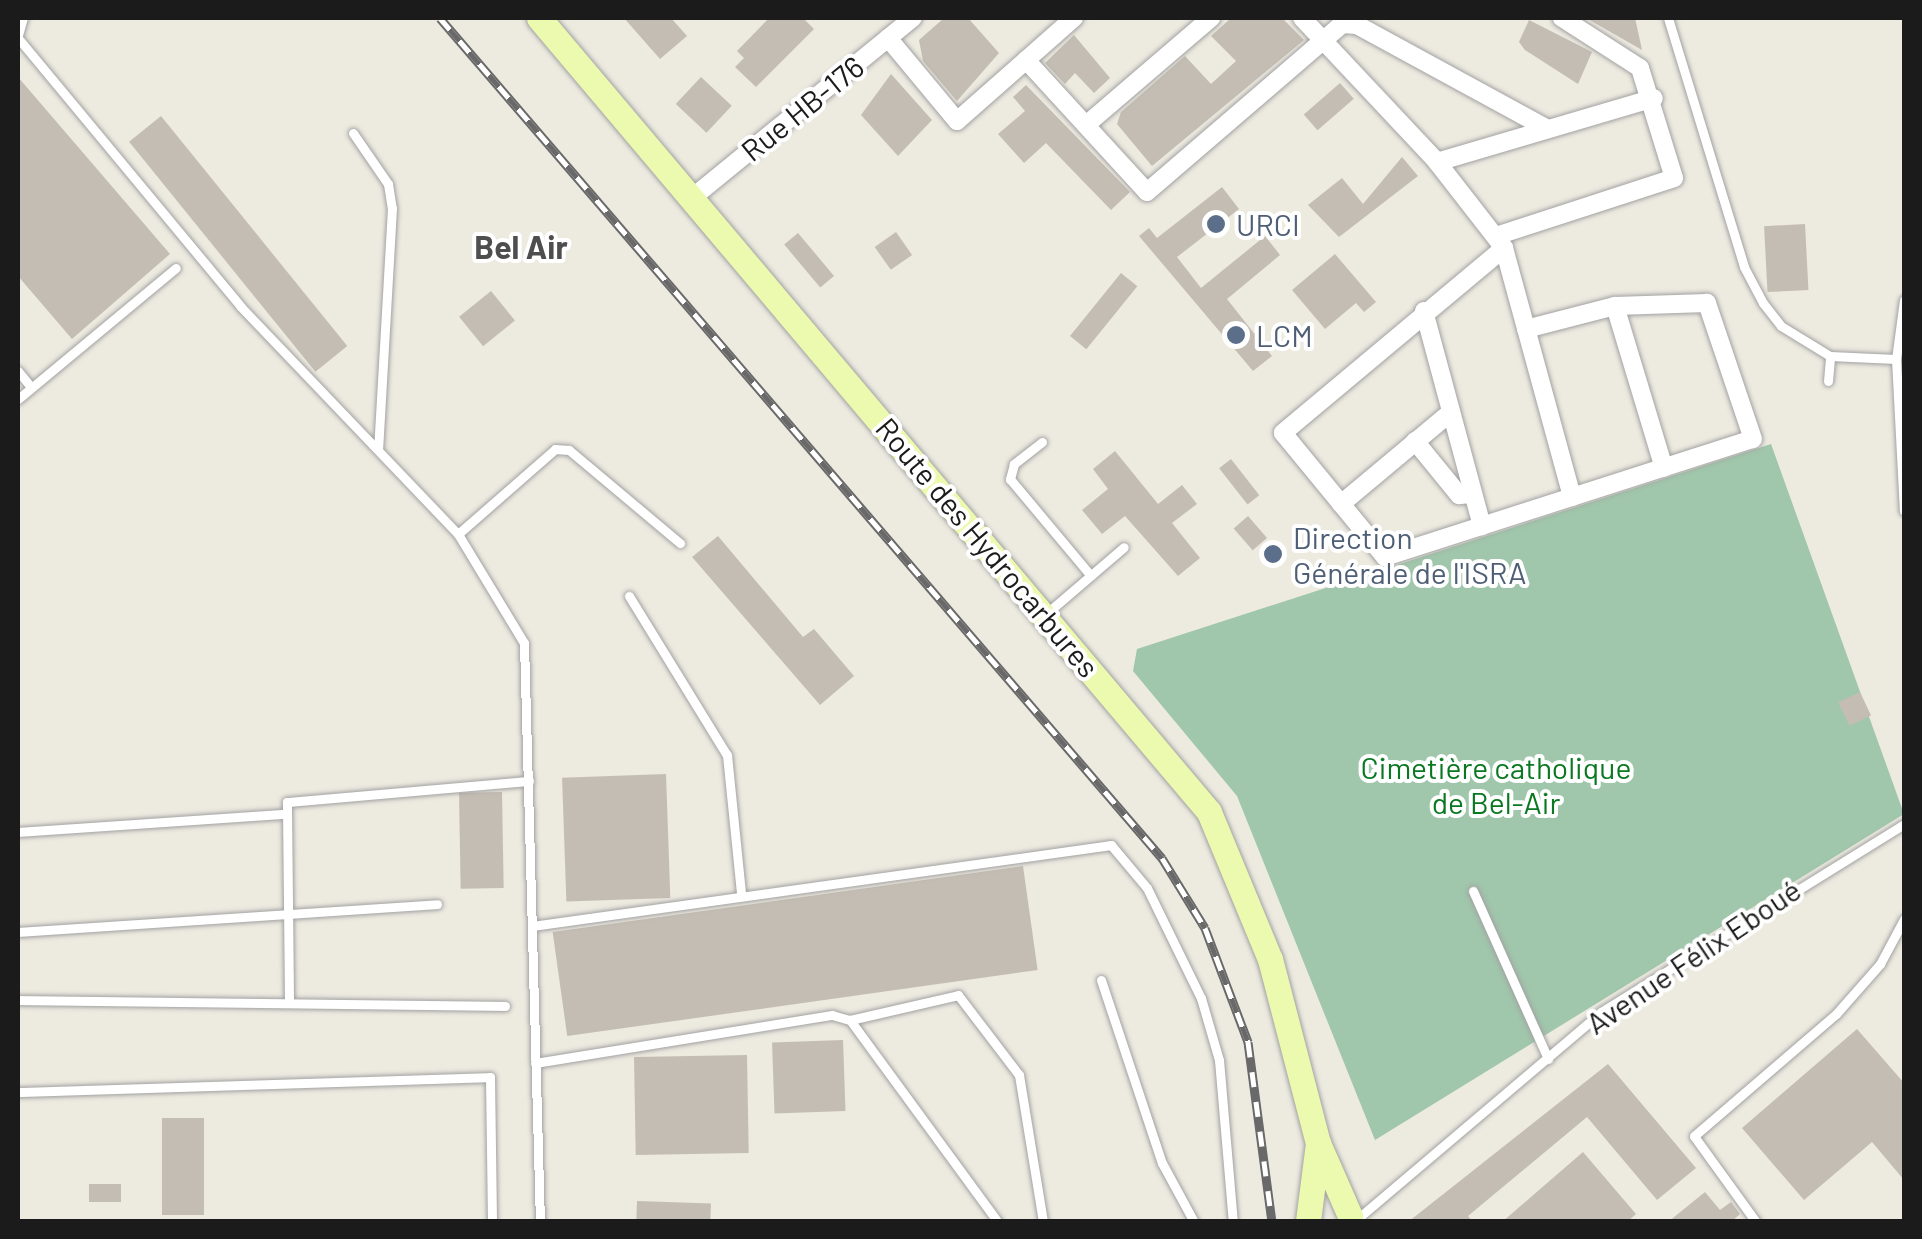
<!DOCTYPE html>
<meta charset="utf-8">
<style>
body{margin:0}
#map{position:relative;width:1922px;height:1239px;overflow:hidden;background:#edeae0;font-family:Barlow,sans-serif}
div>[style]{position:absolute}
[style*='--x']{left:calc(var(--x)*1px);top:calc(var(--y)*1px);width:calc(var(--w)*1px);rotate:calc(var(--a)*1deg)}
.cemetery>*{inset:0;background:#a0c6ab}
.building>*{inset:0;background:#c4bdb3;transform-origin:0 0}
.roads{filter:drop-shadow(0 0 2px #a2a2a2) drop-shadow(0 0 2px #a2a2a2)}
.lane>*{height:9px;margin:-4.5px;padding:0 4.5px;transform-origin:4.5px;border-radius:4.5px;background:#fff}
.street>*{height:18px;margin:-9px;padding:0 9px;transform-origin:9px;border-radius:9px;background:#fff}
.secondary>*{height:25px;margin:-12.5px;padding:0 12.5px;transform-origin:12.5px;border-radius:12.5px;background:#ecfab0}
.rail>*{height:9px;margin-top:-4.5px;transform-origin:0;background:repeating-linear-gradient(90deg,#fff 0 15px,#696969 0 30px);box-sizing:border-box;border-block:2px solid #696969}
.dots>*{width:28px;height:28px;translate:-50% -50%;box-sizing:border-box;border:5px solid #fff;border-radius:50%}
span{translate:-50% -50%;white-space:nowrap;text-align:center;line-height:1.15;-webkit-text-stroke:8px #fff;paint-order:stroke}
.street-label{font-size:30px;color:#1b1b1b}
.service-label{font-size:30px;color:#4e5e75}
.left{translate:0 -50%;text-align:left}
.park-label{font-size:30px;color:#0a7821}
.neighbourhood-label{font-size:32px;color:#4e4e4e;font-weight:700}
.frame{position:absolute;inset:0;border:20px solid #1b1b1b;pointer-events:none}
</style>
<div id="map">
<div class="cemetery">
<div style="clip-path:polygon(1771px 444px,1904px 814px,1375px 1140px,1237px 796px,1133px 671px,1137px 649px)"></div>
</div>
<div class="building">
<div style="clip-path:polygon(624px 18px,671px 18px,687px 36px,660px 59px)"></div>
<div style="clip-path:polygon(769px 18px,803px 18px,814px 29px,756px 87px,735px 67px,744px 58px,737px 51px)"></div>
<div style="clip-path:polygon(944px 18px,968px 18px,999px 53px,957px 101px,923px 61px,919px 40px)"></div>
<div style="clip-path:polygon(1231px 18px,1282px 18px,1304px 40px,1152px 166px,1117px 124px,1121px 112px,1185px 56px,1211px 84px,1236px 61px,1211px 36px)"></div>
<div style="clip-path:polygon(1586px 18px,1635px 18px,1642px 50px)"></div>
<div style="clip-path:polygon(1529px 20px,1592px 52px,1578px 84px,1525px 50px,1519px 42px)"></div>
<div style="clip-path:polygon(1074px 35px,1110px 78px,1094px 93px,1075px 73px,1065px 84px,1045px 63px)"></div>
<div style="clip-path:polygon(891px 74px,932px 120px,898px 156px,861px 115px)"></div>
<div style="clip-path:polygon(18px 77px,170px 254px,72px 339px,18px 276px)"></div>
<div style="left:701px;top:77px;width:42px;height:37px;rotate:43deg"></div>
<div style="left:1340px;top:83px;width:21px;height:48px;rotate:49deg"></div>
<div style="clip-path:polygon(1026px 85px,1130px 192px,1111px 210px,1046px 143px,1024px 163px,998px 134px,1025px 111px,1013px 97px)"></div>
<div style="left:161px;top:116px;width:296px;height:41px;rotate:51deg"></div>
<div style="clip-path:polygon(1402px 157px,1418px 176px,1339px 237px,1308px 205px,1342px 178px,1363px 204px)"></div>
<div style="clip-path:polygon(1222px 187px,1239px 209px,1177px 257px,1201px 288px,1265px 236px,1280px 255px,1227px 299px,1272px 356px,1253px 371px,1139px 236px,1149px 228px,1157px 238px)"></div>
<div style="left:1805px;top:224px;width:66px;height:41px;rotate:87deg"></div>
<div style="left:896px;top:232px;width:28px;height:26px;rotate:55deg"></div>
<div style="left:798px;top:233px;width:56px;height:18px;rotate:50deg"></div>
<div style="clip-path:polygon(1335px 254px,1376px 302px,1364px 312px,1356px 303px,1325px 329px,1292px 290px)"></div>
<div style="left:1121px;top:273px;width:21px;height:81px;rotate:39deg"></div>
<div style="left:491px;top:291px;width:38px;height:41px;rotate:51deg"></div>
<div style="clip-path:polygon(1115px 451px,1158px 504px,1182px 485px,1197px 504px,1172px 523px,1200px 558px,1178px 576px,1125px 516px,1102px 534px,1082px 510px,1108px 489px,1093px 469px)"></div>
<div style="left:1231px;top:459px;width:46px;height:15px;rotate:52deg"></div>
<div style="left:1248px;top:516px;width:29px;height:19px;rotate:49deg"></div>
<div style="clip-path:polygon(718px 536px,803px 637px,814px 629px,854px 676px,820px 705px,692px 557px)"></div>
<div style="left:1860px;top:692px;width:26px;height:24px;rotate:65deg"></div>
<div style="left:666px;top:774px;width:124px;height:104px;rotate:88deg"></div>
<div style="left:502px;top:792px;width:96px;height:43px;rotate:89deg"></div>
<div style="left:1023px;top:866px;width:105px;height:475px;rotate:82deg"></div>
<div style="clip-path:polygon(1857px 1029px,1904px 1083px,1904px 1180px,1872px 1142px,1804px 1200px,1742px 1128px)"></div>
<div style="left:843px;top:1040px;width:71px;height:71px;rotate:88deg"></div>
<div style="left:747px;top:1055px;width:98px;height:113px;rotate:89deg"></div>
<div style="clip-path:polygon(1608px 1064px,1696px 1168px,1657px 1200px,1587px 1117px,1468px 1216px,1473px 1222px,1408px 1222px)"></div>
<div style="left:162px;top:1118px;width:42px;height:97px"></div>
<div style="clip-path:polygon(1583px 1152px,1636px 1214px,1627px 1222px,1502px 1222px)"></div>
<div style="left:89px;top:1184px;width:32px;height:18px"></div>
<div style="clip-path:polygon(1705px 1192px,1720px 1210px,1731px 1202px,1740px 1214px,1731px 1222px,1668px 1222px)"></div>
<div style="left:637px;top:1201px;width:74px;height:21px;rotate:2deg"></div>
</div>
<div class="roads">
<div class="lane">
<div style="--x:1668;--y:18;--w:260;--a:73"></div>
<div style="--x:1744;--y:267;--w:41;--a:62.2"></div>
<div style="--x:1763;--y:303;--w:29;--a:52"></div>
<div style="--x:1781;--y:326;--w:57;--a:31.5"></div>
<div style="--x:1830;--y:356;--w:66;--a:2.6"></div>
<div style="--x:18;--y:35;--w:18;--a:-74"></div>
<div style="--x:18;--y:38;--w:349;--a:50.3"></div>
<div style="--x:241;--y:307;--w:314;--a:46.3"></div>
<div style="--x:458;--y:534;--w:127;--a:58.8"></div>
<div style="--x:524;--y:643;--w:579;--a:88.42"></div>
<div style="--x:353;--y:133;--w:62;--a:55.5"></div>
<div style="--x:388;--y:184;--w:24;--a:81"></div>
<div style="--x:392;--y:208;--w:241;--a:93.3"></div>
<div style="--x:1904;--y:300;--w:60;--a:97.7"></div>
<div style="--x:1896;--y:359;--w:152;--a:87"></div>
<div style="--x:18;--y:371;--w:21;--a:51"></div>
<div style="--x:1828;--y:381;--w:25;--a:-85"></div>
<div style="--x:18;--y:399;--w:205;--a:-39.7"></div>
<div style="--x:1042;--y:442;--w:36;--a:142"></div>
<div style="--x:1014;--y:464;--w:16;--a:105"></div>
<div style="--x:1010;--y:479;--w:126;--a:50.1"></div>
<div style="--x:458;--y:534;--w:129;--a:-41.2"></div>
<div style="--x:555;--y:449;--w:14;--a:4"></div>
<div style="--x:569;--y:450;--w:145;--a:40"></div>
<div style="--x:629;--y:596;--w:187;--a:58.4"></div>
<div style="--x:727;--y:755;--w:138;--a:84.2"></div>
<div style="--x:1047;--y:613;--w:101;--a:-40.6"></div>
<div style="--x:18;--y:832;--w:267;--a:-3.9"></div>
<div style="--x:1473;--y:891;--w:184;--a:65.9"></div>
<div style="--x:532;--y:926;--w:585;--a:-7.96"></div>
<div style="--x:1111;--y:845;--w:56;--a:50.1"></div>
<div style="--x:1147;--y:888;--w:123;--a:63.9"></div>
<div style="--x:1201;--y:998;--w:65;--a:73.8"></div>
<div style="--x:1219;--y:1060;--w:163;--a:85.1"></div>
<div style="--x:18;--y:932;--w:420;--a:-3.8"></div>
<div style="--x:1101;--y:980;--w:193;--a:71.6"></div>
<div style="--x:1162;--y:1163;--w:67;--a:61.5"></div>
<div style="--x:289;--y:999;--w:197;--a:-90.6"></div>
<div style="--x:287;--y:802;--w:243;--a:-5"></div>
<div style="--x:18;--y:1000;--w:487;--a:0.7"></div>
<div style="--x:850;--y:1020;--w:250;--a:53.8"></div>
<div style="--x:535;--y:1063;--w:301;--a:-9.2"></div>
<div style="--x:832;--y:1015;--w:19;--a:16"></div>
<div style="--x:850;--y:1020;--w:111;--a:-13"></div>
<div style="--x:958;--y:995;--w:101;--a:52.7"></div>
<div style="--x:1019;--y:1075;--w:149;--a:80.7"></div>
<div style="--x:18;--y:1092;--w:472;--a:-1.8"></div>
<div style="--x:490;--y:1077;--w:145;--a:89.2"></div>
<div style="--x:1356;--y:1220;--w:321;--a:-40.3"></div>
<div style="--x:1601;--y:1012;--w:357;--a:-31.8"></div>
<div style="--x:1756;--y:1222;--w:106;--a:-125.8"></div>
<div style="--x:1694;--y:1136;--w:187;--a:-40.7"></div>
<div style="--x:1836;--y:1014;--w:67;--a:-48.7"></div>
<div style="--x:1880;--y:964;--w:51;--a:-61.9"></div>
</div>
<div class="street">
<div style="--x:1302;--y:18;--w:197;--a:46.8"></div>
<div style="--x:1437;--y:162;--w:109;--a:52.1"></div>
<div style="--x:1504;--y:248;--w:258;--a:74.7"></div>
<div style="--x:888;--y:38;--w:108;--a:50.3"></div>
<div style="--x:957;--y:121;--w:156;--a:-41.4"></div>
<div style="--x:1026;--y:60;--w:179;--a:47.5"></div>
<div style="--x:1147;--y:192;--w:257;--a:-40.7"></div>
<div style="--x:1342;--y:24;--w:15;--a:4"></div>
<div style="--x:1357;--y:25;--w:217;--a:28.6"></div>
<div style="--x:1086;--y:125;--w:165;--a:-40.6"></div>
<div style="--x:1437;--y:162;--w:226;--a:-16.4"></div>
<div style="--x:692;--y:198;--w:285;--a:-39.2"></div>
<div style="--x:1496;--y:236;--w:187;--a:-18"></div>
<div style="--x:1674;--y:178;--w:115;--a:-107.2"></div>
<div style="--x:1640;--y:68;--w:93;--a:-147.3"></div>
<div style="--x:1504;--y:248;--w:288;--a:140.1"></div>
<div style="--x:1283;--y:433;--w:161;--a:50.6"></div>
<div style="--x:1385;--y:557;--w:386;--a:-17.8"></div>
<div style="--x:1753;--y:439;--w:144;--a:-108.7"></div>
<div style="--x:1707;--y:303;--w:92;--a:178.1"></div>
<div style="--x:1615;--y:306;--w:92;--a:165.5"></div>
<div style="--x:1615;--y:306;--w:169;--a:73.2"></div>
<div style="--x:1424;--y:311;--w:223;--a:74.9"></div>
<div style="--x:1415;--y:441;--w:70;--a:50.8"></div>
<div style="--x:1459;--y:495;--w:14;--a:-4"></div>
<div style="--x:1341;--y:504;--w:143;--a:-39.9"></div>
</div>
<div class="secondary">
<div style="--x:539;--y:18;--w:1039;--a:49.84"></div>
<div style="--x:1209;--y:812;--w:159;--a:67.5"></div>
<div style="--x:1270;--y:959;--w:190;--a:75.4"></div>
<div style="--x:1318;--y:1143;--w:80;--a:66.3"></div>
<div style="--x:1308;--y:1221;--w:79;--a:-82.7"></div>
</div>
</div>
<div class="rail">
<div style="--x:440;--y:18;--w:1108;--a:49.32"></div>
<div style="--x:1162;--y:858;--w:82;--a:58.4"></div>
<div style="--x:1205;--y:928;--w:122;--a:69.3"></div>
<div style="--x:1248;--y:1042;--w:182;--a:82.4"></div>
</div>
<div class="dots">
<div style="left:1216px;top:224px;background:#5c6f8a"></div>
<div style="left:1236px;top:335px;background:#5c6f8a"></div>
<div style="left:1273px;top:554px;background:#5c6f8a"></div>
</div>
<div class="street-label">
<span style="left:802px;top:108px;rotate:-39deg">Rue HB-176</span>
<span style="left:988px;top:547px;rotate:50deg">Route des Hydrocarbures</span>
<span style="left:1693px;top:956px;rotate:-34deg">Avenue Félix Eboué</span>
</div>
<div class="service-label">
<span class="left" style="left:1236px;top:224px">URCI</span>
<span class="left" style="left:1256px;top:335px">LCM</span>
<span class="left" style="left:1293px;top:554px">Direction<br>Générale de l'ISRA</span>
</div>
<div class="park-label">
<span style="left:1496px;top:784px">Cimetière catholique<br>de Bel-Air</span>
</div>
<div class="neighbourhood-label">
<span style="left:521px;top:246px">Bel Air</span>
</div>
<div class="frame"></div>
</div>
